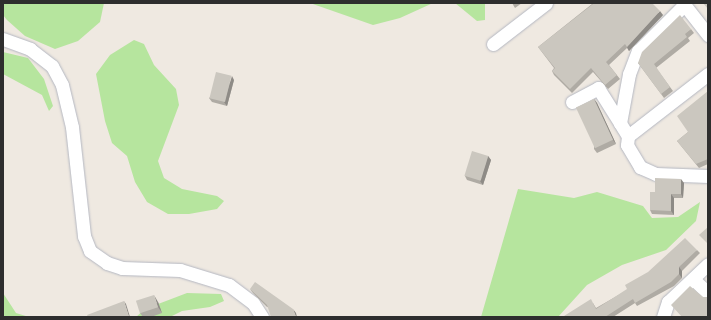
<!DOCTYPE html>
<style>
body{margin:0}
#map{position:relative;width:711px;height:320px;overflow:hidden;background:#efe9e1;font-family:"PT Sans",sans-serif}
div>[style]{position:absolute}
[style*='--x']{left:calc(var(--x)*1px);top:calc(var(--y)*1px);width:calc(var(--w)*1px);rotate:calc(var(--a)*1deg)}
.green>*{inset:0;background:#b6e59e}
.roads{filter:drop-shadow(0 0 1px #b4b7c1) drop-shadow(0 0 1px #b4b7c1)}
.street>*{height:13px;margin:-6.5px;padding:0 6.5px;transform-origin:6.5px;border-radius:6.5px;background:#fff}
.wall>*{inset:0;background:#afaba4}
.shaded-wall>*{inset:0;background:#8e8b86}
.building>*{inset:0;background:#cbc7bf;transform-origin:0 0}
span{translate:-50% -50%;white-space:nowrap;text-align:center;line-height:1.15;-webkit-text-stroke:3px #fff;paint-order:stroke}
.frame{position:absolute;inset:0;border:4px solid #2e2e2e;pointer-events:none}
</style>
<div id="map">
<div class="green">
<div style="clip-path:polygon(3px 3px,104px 3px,100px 22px,78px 41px,55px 49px,25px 36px,7px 20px,3px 15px)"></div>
<div style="clip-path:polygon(310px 3px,433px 3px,400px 18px,373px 25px)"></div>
<div style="clip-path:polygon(455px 3px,485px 3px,485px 20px,477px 21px)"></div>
<div style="clip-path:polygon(134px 40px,144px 44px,154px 65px,176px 89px,179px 105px,158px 161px,164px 178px,182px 189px,217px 196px,224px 201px,217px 209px,189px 214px,168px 214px,147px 202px,135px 182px,127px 156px,112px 143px,105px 121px,96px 74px,110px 55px)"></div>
<div style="clip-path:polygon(3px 52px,28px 58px,44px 79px,53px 106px,49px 111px,42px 95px,3px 74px)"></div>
<div style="clip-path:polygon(518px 189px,574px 198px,597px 192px,643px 206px,652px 218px,678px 217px,700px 202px,696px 221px,666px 250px,622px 265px,587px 285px,558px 317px,481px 317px)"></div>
<div style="clip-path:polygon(3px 293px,16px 313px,29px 317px,3px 317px)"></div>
<div style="clip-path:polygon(187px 293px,221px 294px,224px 301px,210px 307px,182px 311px,170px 317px,136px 317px,145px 309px)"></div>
</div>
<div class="roads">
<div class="street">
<div style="--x:683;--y:3;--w:41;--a:52"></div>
<div style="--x:3;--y:39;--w:29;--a:20"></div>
<div style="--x:30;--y:49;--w:28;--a:38"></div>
<div style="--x:52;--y:66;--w:21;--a:62"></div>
<div style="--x:62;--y:85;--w:43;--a:76.6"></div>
<div style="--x:72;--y:127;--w:110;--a:83.7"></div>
<div style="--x:84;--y:236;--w:16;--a:68"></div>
<div style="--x:90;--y:251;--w:21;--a:35"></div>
<div style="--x:107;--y:263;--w:16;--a:18"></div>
<div style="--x:122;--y:268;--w:58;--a:2"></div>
<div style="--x:180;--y:270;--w:51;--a:17"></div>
<div style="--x:229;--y:285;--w:30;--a:37"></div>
<div style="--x:253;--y:303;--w:17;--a:57"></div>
<div style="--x:493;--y:44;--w:67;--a:-37.7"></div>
<div style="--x:708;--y:74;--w:101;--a:142.2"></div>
<div style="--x:628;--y:136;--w:9;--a:96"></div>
<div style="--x:627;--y:145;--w:26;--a:59"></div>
<div style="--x:640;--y:167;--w:17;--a:24"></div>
<div style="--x:656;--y:174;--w:52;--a:2.2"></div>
<div style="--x:572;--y:102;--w:30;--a:-28"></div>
<div style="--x:598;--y:88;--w:41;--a:57.8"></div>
<div style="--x:628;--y:136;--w:15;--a:-122"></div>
<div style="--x:620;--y:123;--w:50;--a:-79.6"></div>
<div style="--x:629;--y:74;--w:25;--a:-69"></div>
<div style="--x:638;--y:51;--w:65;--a:-45"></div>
<div style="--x:693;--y:279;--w:21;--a:43"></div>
<div style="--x:663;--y:317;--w:16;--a:-72"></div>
<div style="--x:668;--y:302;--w:55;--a:-43.5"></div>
</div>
</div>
<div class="wall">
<div style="clip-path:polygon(512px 3px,522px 3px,515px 8px)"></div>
<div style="clip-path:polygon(591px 3px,637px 3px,663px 15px,629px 51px,627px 48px,609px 65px,620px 79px,608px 89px,593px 72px,572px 93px,554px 75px,552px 71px,554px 68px,538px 47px,592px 4px)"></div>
<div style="clip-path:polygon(691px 29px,694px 33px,688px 38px,690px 41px,656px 68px,673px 91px,664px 98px,638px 63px)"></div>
<div style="clip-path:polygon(234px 80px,227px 106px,212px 102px,209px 98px)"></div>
<div style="clip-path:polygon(708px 91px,708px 164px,699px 168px,677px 141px,688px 132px)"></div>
<div style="clip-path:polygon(594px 99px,597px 103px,616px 144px,597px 153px,594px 149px)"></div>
<div style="clip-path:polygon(488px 156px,491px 160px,483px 185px,467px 180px,465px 176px)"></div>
<div style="clip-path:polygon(684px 183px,683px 198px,674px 198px,674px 215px,652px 214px,650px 210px)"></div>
<div style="clip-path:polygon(697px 250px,700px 253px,682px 271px,682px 278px,674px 286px,637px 306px,635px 303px,613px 317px,564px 317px,593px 303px,596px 308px)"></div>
<div style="clip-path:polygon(250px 289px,296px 313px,267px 307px,253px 293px)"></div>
<div style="clip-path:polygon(158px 302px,162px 313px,151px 317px,143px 317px,140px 313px)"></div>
</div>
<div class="shaded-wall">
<div style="clip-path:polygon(660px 11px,663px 15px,629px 51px,627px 47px)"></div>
<div style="clip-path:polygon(232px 76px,234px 80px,227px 106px,224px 102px)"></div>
<div style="clip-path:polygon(594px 99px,597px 103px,616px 144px,613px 140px)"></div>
<div style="clip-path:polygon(488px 156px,491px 160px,483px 185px,480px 181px)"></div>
<div style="clip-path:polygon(681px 179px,684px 183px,683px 198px,681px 194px)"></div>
<div style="clip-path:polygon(671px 194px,674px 198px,674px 215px,671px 211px)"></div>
<div style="clip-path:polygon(679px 267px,682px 271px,682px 278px,679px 274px)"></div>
<div style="clip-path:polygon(154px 295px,158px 302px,162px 313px,158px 307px)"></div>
<div style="clip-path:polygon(124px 301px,126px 304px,130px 317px,129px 317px)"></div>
<div style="clip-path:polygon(293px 309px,296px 313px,297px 317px,296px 317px)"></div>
</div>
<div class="building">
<div style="clip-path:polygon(592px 3px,637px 3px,638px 4px,639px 3px,652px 3px,660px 11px,627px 47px,625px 44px,606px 62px,617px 75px,605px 85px,591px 68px,570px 89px,552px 71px,555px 68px,538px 47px,593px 4px)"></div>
<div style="clip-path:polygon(703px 3px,708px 3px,708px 9px)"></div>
<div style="clip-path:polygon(680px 15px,691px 29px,685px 34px,687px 37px,654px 64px,670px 87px,661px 94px,638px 63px,642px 52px)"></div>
<div style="left:216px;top:72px;width:16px;height:27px;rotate:14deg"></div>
<div style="clip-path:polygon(708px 91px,708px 159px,696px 164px,677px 141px,688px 132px,677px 116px)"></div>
<div style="left:594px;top:99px;width:45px;height:20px;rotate:65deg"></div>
<div style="left:472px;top:151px;width:17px;height:26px;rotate:17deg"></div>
<div style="clip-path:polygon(655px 178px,681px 179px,681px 194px,671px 194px,671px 211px,650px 210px,650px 192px,655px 192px)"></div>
<div style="clip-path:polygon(708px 227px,708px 244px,699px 235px)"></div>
<div style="clip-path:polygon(685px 238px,697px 250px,679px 267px,679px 274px,671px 282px,635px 303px,633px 299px,605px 317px,564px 317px,564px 316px,591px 299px,596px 309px,627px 289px,625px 285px,648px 272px)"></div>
<div style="clip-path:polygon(255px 282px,293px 309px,296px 317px,271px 317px,267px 305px,250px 289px)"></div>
<div style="clip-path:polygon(690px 286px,703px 297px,708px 297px,708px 317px,682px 317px,671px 305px)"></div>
<div style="left:154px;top:295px;width:13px;height:19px;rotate:72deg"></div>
<div style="clip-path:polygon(124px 301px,129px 317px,88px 317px,87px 315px)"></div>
</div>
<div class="frame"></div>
</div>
